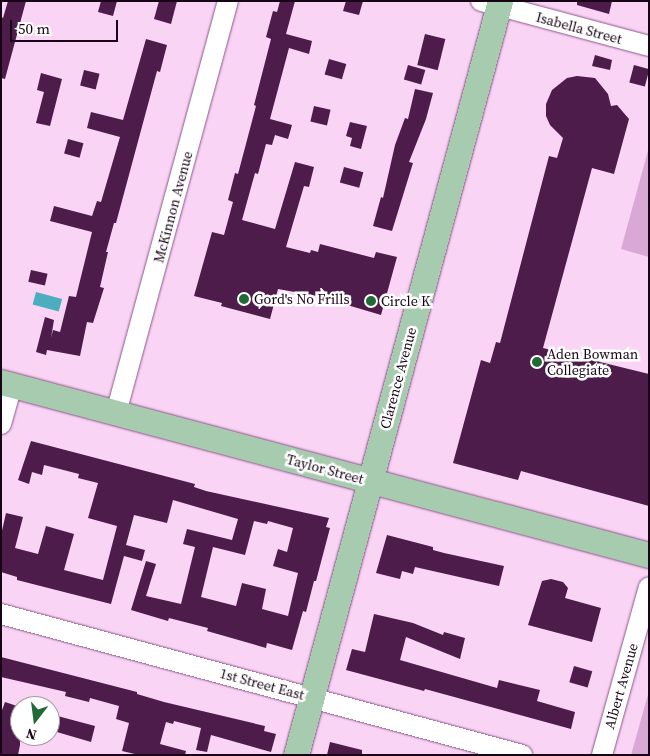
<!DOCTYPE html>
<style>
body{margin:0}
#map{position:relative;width:650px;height:756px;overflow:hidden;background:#f9d4f5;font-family:"Source Serif 4",serif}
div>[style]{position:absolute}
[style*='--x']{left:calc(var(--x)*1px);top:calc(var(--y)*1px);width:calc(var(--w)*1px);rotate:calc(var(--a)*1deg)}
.green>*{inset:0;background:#daa8d6}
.water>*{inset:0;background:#4baebe;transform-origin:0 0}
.building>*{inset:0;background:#4d1c4b;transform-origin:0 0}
.roads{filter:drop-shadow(0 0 1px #8c5688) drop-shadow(0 0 1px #8c5688)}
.minor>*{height:20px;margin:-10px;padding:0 10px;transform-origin:10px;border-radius:10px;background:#fff}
.major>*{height:25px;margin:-12.5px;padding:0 12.5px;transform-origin:12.5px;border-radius:12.5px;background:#a7cbae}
.dots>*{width:14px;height:14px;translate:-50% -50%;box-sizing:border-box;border:2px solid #fff;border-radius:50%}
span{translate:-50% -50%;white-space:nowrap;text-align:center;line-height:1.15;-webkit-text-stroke:5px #fff;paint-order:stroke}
.street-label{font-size:14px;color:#170416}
.poi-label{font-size:14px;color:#170416}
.left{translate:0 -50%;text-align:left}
.frame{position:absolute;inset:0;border:2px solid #170416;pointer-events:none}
.north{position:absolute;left:10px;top:696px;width:50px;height:50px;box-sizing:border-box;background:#fff;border:1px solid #a29ba2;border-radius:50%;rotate:195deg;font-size:14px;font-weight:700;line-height:20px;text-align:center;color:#170416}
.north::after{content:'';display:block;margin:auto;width:18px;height:22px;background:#216935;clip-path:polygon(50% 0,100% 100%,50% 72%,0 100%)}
.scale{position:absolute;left:10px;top:20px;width:108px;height:22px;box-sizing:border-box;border:2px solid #170416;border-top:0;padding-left:6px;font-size:15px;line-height:18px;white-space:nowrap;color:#170416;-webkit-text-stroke:4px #fff;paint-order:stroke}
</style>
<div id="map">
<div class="green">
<div style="clip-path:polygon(649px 147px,649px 257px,621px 249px)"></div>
<div style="clip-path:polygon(649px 691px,649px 755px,631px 755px)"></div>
</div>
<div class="water">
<div style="left:36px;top:292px;width:27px;height:13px;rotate:15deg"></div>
</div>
<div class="building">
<div style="clip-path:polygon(8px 1px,26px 1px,5px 79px,1px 78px,1px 17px,3px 18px)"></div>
<div style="clip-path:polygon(101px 1px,117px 1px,113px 16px,98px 12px)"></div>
<div style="clip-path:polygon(159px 1px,177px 1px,171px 24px,154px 19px)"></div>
<div style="clip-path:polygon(280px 1px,295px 1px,286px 34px,312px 41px,309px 54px,289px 48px,270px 119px,292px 125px,288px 139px,275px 135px,272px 145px,266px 144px,258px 174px,255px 173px,242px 220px,275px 229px,295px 162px,314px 167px,309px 187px,304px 186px,286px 247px,310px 253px,311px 250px,318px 252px,320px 244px,374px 258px,376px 252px,397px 257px,381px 315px,317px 296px,278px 289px,270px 319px,221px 306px,222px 303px,194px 296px,212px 232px,224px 235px,233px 202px,228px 200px,235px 173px,238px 174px,256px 106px,254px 105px,271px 39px,266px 37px,273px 11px,277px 12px)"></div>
<div style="clip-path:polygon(346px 1px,363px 1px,359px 15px,343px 11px)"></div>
<div style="clip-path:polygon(577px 1px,612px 1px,609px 14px,577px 5px)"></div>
<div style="left:425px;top:34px;width:21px;height:32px;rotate:14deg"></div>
<div style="clip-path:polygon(146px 39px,167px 45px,160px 72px,157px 71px,116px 223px,114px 223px,106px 252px,108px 252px,100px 287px,104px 288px,93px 323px,87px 322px,80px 356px,47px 350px,46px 355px,36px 352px,45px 317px,54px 320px,51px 338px,53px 330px,60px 332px,69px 296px,76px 297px,92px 232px,50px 221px,54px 206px,92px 216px,97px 201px,101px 202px,120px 137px,87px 128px,91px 112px,123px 120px)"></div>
<div style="clip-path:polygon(595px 55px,612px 60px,610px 70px,592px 66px)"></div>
<div style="left:329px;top:59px;width:18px;height:16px;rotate:16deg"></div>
<div style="left:408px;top:65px;width:18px;height:15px;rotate:16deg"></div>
<div style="left:634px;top:65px;width:16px;height:18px;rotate:15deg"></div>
<div style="left:84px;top:70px;width:16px;height:16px;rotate:14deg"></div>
<div style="clip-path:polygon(41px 73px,62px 79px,50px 126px,36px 123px,44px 92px,37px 90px)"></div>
<div style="clip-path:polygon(577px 76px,595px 78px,608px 94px,611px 106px,617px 105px,629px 119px,614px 174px,592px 168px,543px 348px,649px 374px,649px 506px,521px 471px,518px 480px,453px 463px,481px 360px,490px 363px,496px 342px,500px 343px,549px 156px,557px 158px,563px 138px,550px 125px,546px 116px,546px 104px,552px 90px,567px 78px)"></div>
<div style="clip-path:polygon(415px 89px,433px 93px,426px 119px,409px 162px,413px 163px,392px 231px,373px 226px,381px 197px,383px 198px,395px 145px,405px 118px,408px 119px)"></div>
<div style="left:314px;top:106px;width:17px;height:16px;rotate:13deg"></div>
<div style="clip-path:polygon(350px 122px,367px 126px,361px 149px,350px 146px,352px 138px,346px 136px)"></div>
<div style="left:68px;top:139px;width:16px;height:15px;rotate:15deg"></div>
<div style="left:344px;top:167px;width:20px;height:16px;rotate:15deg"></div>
<div style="left:31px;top:270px;width:17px;height:12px;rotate:13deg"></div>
<div style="clip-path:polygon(evenodd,31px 441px,195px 484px,194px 487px,206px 491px,329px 518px,326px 527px,330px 528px,316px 581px,314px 581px,306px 612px,303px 611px,292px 650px,267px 643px,266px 648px,207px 631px,208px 628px,169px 618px,168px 621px,131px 610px,146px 561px,156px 564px,146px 596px,181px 604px,195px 547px,183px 544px,187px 529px,232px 540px,238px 519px,173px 500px,167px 523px,134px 515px,126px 545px,145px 550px,142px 561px,124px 556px,111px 604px,17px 580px,17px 577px,1px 572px,1px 535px,6px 513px,23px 517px,15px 548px,38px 554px,46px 526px,74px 534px,64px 570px,103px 580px,117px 526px,88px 518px,98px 483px,78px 478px,79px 474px,44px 465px,42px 475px,32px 472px,29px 484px,18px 480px,31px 441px,254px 521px,267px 524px,268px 521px,293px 528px,287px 552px,278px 549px,273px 566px,298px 573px,288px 616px,262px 609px,266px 589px,242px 583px,236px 606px,201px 597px,213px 547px,245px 555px,254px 521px)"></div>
<div style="clip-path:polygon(387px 535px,433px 547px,433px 550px,444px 553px,504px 566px,499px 586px,415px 567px,413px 574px,402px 571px,400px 579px,376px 573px)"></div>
<div style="clip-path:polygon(551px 579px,563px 582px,568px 588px,565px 598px,601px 608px,592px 642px,528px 625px,542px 581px)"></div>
<div style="clip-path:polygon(374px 614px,413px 623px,443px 635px,444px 632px,465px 638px,460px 659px,406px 637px,400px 660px,497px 688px,499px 680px,540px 690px,537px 701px,575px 712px,571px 729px,425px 689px,424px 691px,346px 670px,352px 649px,365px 652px)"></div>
<div style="clip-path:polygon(1px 657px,137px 692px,137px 694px,164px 702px,265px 726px,264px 731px,276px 734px,271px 752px,211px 735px,207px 752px,196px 750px,201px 728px,174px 721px,173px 724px,166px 722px,160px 744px,186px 751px,185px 755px,139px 755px,122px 751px,129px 723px,116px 719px,119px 706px,90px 698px,89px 702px,65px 696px,66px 692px,1px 677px)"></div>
<div style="left:574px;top:666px;width:19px;height:17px;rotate:16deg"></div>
<div style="clip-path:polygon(5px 702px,20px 707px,20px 745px,18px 755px,1px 755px,1px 713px)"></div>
<div style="clip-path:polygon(50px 714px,95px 726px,91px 742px,50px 730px)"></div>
<div style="clip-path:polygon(330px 742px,362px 750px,362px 755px,327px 755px)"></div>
</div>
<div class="roads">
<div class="minor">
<div style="--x:481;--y:1;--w:174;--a:15"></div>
<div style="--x:116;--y:413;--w:427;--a:-74.8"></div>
<div style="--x:1;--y:424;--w:41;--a:-74.2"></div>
<div style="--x:1;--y:614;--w:540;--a:15.14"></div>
<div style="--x:602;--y:755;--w:174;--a:-74.4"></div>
</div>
<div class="major">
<div style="--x:1;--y:382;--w:671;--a:14.95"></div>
<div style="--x:296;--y:755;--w:781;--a:-74.86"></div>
</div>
</div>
<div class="dots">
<div style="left:244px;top:299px;background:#216935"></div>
<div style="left:371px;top:301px;background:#216935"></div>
<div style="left:537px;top:362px;background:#216935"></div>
</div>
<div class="street-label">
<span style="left:579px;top:28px;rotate:15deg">Isabella Street</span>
<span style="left:173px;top:207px;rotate:-75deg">McKinnon Avenue</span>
<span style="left:398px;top:378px;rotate:-75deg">Clarence Avenue</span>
<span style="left:325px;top:469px;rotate:15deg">Taylor Street</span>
<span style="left:262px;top:684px;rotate:15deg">1st Street East</span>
<span style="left:621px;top:686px;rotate:-74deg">Albert Avenue</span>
</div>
<div class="poi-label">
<span class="left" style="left:254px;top:299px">Gord's No Frills</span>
<span class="left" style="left:381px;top:301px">Circle K</span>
<span class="left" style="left:547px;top:362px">Aden Bowman<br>Collegiate</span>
</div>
<div class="frame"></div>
<div class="north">N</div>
<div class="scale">50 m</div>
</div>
